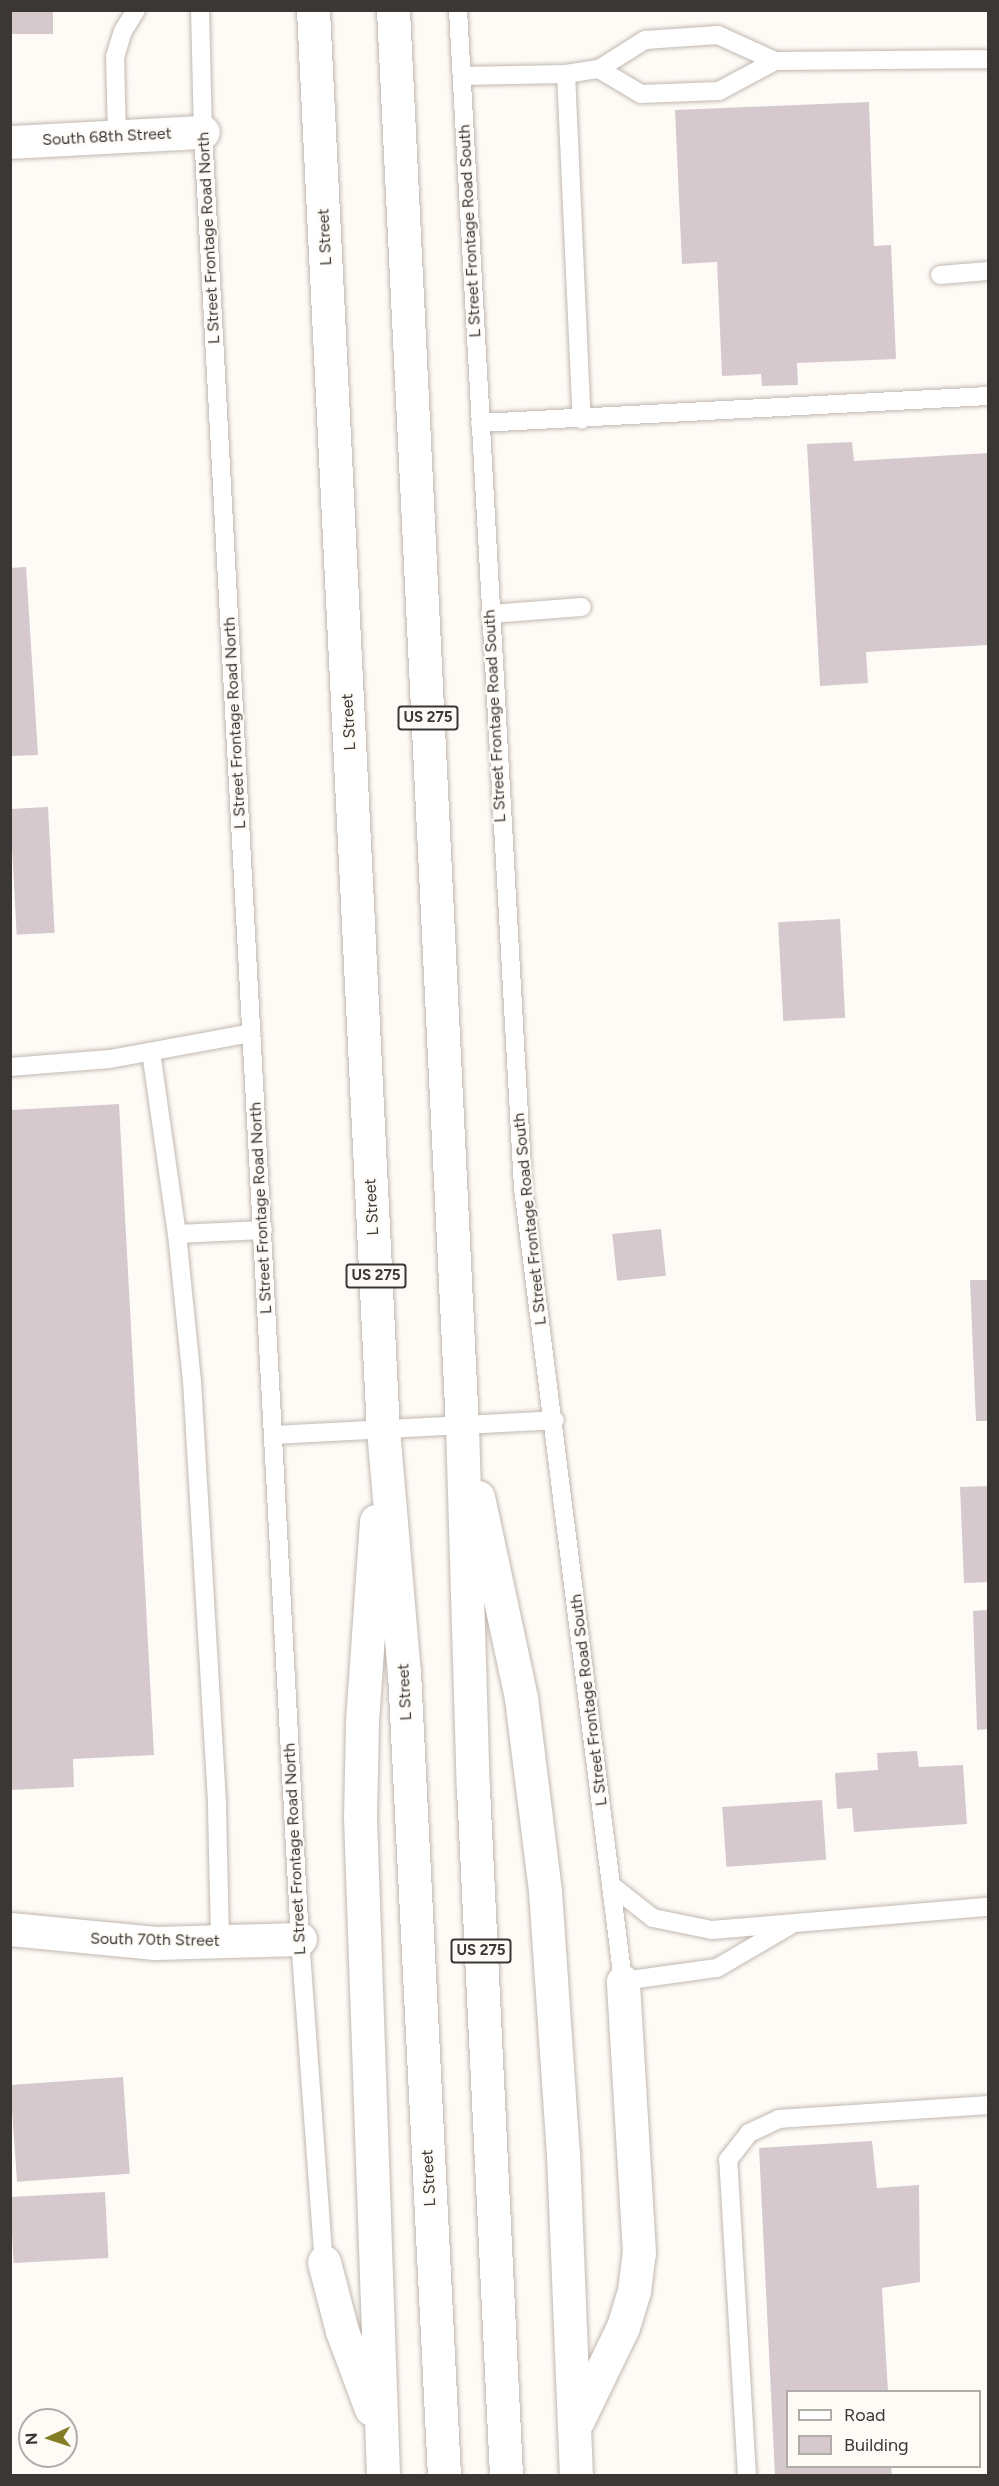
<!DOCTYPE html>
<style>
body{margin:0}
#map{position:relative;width:999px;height:2486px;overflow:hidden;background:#fefbf7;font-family:Figtree,sans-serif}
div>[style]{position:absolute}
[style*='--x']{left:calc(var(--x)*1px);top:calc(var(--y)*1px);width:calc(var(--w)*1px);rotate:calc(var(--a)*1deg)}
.building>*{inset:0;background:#d5c9ce;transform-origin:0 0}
.roads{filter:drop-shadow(0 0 2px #c1b8b0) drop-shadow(0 0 2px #c1b8b0)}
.lane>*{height:18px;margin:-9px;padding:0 9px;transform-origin:9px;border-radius:9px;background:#fff}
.street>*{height:33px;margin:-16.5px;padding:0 16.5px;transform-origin:16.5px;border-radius:16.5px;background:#fff}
.primary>*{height:33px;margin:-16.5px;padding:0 16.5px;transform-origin:16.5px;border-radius:16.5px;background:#fff}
span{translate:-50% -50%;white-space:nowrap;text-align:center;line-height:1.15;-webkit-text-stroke:4.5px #fefbf7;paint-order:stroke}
.shield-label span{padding:2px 4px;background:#fefbf7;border:2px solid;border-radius:4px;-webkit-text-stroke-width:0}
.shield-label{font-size:15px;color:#3b3734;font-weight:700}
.street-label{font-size:16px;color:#3b3734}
.frame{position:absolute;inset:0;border:12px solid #3b3734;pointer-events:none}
.legend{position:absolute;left:786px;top:2390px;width:195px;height:78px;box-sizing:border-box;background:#fefbf7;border:2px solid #b0ada9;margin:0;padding:8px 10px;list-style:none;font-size:18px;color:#3b3734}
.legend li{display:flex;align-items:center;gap:12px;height:30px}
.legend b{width:30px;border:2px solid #b0ada9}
.north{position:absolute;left:18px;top:2408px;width:60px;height:60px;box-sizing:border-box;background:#fefbf7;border:2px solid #b0ada9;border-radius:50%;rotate:267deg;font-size:16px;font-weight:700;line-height:24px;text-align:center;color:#3b3734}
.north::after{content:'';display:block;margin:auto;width:21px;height:27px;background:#837e25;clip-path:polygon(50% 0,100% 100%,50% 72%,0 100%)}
</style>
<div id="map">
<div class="building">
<div style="left:10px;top:10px;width:43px;height:24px"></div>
<div style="clip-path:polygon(869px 102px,874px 246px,891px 245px,896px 359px,797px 363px,798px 385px,762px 386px,761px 374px,722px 376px,717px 262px,682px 264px,675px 110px)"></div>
<div style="clip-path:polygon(852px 442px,854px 461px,988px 453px,988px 645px,866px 652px,868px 683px,820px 686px,807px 444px)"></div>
<div style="clip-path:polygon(26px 567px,38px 755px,10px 756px,10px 568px)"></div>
<div style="left:48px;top:807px;width:126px;height:38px;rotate:87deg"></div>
<div style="left:840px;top:919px;width:99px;height:62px;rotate:87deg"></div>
<div style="clip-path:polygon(119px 1104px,154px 1755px,73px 1759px,74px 1787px,10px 1790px,10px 1110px)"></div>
<div style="left:661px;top:1229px;width:47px;height:49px;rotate:84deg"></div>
<div style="clip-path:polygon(970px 1280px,988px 1280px,988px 1421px,976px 1421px)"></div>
<div style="clip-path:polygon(988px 1486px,988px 1582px,964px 1583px,960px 1487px)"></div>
<div style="clip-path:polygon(988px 1610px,988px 1729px,977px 1730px,973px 1611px)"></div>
<div style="clip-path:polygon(917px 1751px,919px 1767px,963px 1765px,967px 1824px,854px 1832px,852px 1808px,837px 1809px,835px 1773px,878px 1770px,877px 1753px)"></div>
<div style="left:822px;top:1800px;width:60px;height:100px;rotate:86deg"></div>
<div style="left:123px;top:2077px;width:97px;height:113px;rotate:86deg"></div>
<div style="clip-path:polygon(872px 2141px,877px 2188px,919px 2185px,920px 2282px,882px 2288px,888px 2392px,788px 2392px,788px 2466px,891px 2466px,892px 2476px,775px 2476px,759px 2148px)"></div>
<div style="left:105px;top:2192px;width:66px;height:95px;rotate:87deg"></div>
</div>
<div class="roads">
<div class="lane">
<div style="--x:200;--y:10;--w:122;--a:88.6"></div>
<div style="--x:203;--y:132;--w:1810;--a:86.93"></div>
<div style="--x:300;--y:1939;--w:324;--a:85.8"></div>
<div style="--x:458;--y:10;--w:1180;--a:86.84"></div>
<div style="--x:523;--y:1188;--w:799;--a:82.81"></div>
<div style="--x:623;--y:1981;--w:95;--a:-7.9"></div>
<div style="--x:717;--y:1968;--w:83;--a:-30.3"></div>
<div style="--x:599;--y:69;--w:49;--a:30.8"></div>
<div style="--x:641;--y:94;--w:78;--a:-2.2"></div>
<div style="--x:719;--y:91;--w:64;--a:-28.2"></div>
<div style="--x:566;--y:74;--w:346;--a:87.4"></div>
<div style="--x:462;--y:76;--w:104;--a:-1.1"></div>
<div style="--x:566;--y:74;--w:33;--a:-9"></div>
<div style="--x:599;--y:69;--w:54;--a:-32.2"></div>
<div style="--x:645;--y:40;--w:73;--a:-3.9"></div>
<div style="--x:718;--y:35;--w:63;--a:24.5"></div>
<div style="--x:775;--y:61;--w:213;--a:-0.5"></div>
<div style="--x:117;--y:137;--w:80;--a:-91.4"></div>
<div style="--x:115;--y:57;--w:27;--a:-73"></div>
<div style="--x:123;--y:31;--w:25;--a:-58"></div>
<div style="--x:940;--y:275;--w:48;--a:-4.8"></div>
<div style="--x:480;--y:423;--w:509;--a:-3.04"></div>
<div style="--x:490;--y:614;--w:92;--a:-4.4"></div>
<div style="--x:151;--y:1052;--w:184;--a:81.9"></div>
<div style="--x:177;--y:1234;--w:86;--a:-2.7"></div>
<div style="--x:10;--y:1067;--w:100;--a:-4.6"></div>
<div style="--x:110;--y:1059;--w:144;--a:-10.4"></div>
<div style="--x:177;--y:1234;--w:148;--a:84.2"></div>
<div style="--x:192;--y:1381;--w:427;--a:86.6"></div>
<div style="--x:217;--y:1807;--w:135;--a:88.7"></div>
<div style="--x:273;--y:1435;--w:282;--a:-3"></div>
<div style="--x:611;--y:1885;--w:53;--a:38.2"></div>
<div style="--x:653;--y:1918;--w:60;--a:11.5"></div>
<div style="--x:712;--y:1930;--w:277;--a:-4.8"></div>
<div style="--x:747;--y:2476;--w:317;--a:-93.4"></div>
<div style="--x:728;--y:2160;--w:34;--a:-52"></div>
<div style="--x:749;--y:2133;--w:33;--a:-25"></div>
<div style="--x:779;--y:2119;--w:209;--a:-3.8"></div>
</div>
<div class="street">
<div style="--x:10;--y:142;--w:193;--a:-3"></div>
<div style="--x:10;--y:1929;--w:146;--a:5.5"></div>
<div style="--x:155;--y:1943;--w:145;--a:-1.6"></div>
</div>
<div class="primary">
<div style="--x:313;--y:10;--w:1421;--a:87.18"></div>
<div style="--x:383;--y:1429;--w:244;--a:85.1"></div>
<div style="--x:404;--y:1672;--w:805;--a:87.15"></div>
<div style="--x:393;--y:10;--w:1417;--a:87.21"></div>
<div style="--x:462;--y:1425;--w:363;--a:88.3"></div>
<div style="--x:473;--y:1788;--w:689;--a:87.25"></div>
<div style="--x:478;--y:1497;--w:206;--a:77.9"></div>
<div style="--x:521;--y:1698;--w:194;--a:82.9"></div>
<div style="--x:545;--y:1891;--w:263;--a:86.1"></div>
<div style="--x:563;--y:2153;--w:323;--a:87.7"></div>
<div style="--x:376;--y:1521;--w:202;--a:94"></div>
<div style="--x:362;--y:1723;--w:94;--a:91.2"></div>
<div style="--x:360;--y:1817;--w:659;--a:88"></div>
<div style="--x:324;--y:2262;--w:71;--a:75.4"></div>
<div style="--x:342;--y:2331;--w:83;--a:69.6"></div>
<div style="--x:578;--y:2420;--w:103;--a:-64.2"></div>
<div style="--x:623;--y:2327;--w:38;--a:-73"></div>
<div style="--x:634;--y:2291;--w:38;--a:-83"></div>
<div style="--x:639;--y:2253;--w:272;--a:-93.4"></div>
</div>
</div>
<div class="shield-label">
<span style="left:428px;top:718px">US 275</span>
<span style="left:376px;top:1276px">US 275</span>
<span style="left:481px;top:1951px">US 275</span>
</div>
<div class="street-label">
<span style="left:107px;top:137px;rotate:-3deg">South 68th Street</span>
<span style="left:470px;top:231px;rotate:-93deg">L Street Frontage Road South</span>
<span style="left:325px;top:237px;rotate:-93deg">L Street</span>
<span style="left:209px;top:238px;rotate:-93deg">L Street Frontage Road North</span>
<span style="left:495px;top:716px;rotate:-93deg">L Street Frontage Road South</span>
<span style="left:349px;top:722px;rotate:-93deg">L Street</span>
<span style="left:235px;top:723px;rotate:-93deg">L Street Frontage Road North</span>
<span style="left:372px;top:1207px;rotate:-93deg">L Street</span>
<span style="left:261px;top:1208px;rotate:-93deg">L Street Frontage Road North</span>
<span style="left:530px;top:1219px;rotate:-96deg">L Street Frontage Road South</span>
<span style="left:405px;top:1692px;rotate:-93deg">L Street</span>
<span style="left:589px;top:1700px;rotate:-97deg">L Street Frontage Road South</span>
<span style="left:295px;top:1849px;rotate:-93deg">L Street Frontage Road North</span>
<span style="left:155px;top:1940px;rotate:1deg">South 70th Street</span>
<span style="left:429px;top:2178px;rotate:-93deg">L Street</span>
</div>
<div class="frame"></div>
<ul class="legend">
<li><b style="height:8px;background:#fff"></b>Road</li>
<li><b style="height:16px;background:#d5c9ce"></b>Building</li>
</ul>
<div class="north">N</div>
</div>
